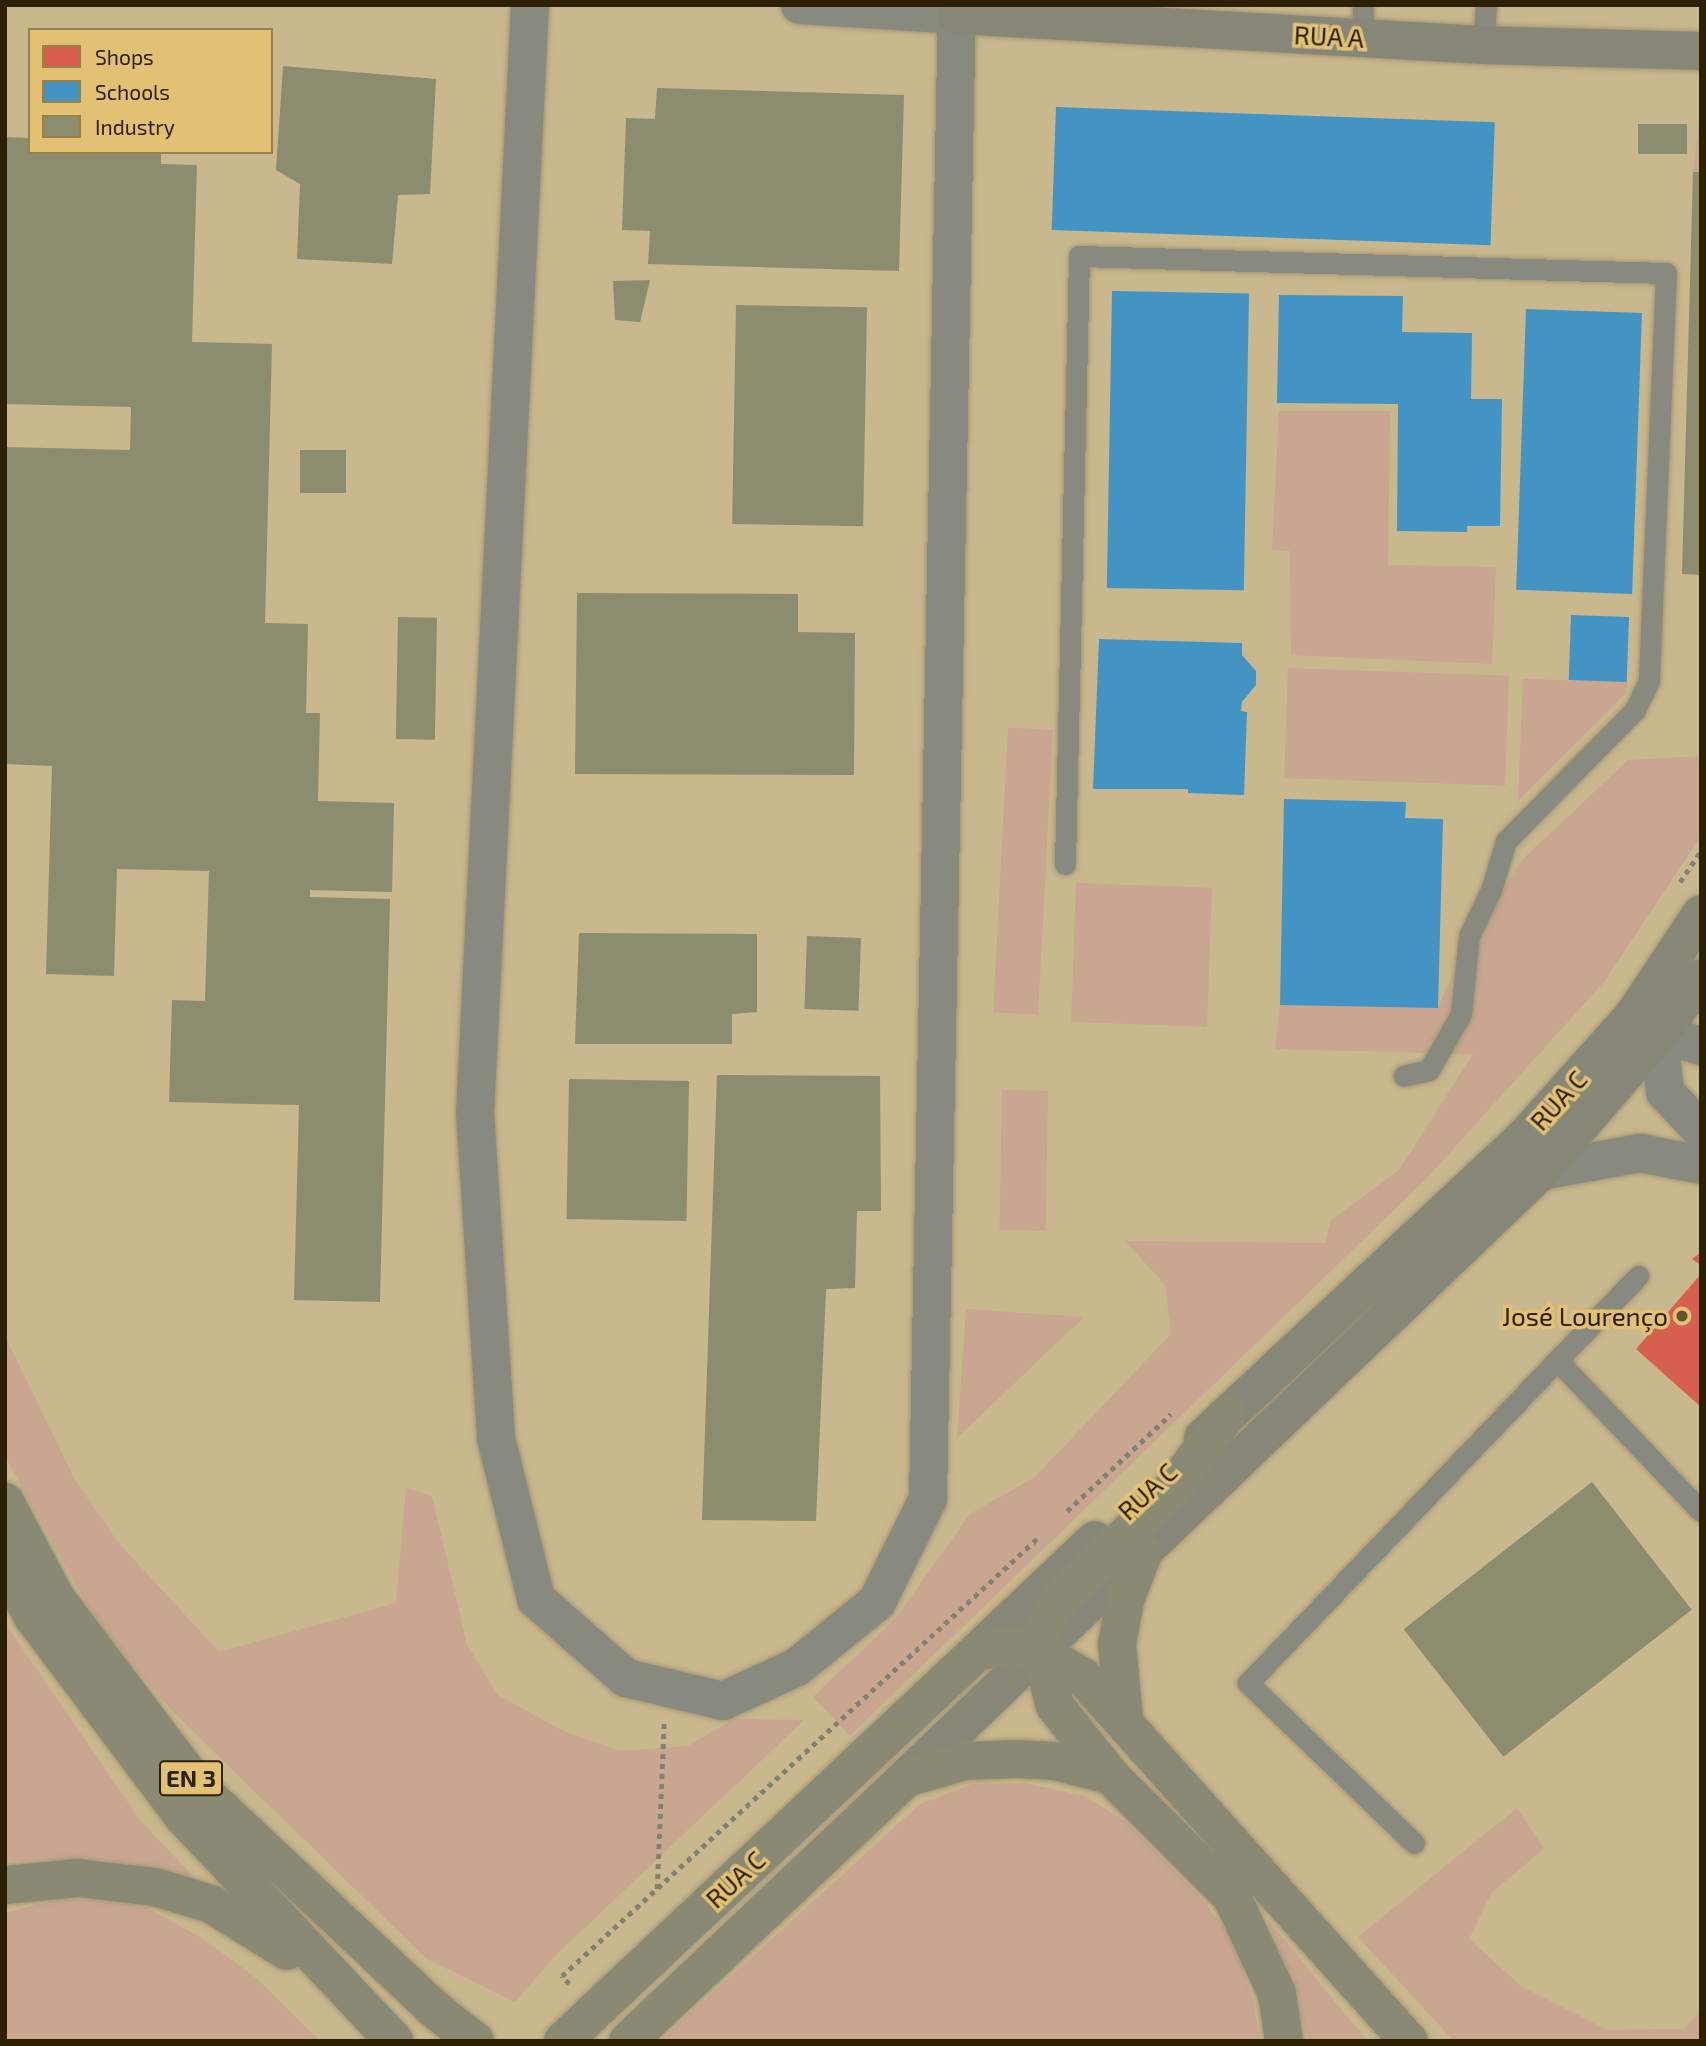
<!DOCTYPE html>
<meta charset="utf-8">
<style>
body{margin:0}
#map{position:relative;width:1706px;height:2046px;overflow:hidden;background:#c9b78d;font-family:"Exo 2",sans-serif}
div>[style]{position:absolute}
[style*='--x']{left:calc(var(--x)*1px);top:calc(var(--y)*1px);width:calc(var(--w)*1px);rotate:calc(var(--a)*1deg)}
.green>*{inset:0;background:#c9a690;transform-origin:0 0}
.shops>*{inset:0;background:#d6604d}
.schools>*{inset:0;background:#4393c3;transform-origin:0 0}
.industry>*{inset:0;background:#8c8c6e;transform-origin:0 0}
.path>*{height:4.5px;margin-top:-2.25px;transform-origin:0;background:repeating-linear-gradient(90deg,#838171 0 5px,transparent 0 10px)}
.roads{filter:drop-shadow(0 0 2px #a59776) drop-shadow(0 0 2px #a59776)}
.lane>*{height:21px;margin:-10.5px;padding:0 10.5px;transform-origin:10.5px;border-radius:10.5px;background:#888a7f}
.street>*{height:38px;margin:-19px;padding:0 19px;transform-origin:19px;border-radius:19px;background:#888a7f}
.secondary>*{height:38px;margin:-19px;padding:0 19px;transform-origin:19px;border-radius:19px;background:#878777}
.primary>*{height:38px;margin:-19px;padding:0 19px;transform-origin:19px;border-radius:19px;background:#8a8973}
.dots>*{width:19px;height:19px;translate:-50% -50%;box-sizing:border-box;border:4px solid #e2c174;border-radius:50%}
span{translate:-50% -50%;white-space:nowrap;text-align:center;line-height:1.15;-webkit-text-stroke:7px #e2c174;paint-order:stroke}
.shield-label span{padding:2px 5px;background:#e2c174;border:2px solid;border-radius:5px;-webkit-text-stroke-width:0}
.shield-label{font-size:24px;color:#2d2000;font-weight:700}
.street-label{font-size:26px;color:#2d2000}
.poi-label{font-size:26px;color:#2d2000}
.right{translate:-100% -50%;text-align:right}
.frame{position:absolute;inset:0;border:7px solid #2d2000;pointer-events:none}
.legend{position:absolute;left:28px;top:28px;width:245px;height:126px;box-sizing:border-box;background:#e2c174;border:2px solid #9a8146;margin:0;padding:9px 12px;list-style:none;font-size:21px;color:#2d2000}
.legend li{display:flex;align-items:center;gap:14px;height:35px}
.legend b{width:35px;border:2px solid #9a8146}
</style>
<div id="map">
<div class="green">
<div style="clip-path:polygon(1700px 113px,1701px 172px,1693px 172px)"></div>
<div style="clip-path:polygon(1279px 411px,1390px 411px,1388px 565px,1496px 567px,1492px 664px,1291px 655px,1290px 551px,1272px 550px)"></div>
<div style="left:1288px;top:668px;width:221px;height:110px;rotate:2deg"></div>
<div style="clip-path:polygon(1523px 679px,1628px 682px,1625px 694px,1518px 801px)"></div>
<div style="left:1053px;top:730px;width:285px;height:45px;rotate:93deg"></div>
<div style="clip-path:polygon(1701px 756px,1701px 836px,1603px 983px,1427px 1178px,850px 1736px,813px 1697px,895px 1619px,970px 1514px,1035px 1477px,1171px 1334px,1165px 1285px,1125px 1241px,1326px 1243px,1330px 1221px,1399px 1170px,1473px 1054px,1275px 1049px,1280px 1005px,1438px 1008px,1451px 978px,1521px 861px,1628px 760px)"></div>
<div style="left:1076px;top:883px;width:136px;height:139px;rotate:2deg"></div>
<div style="left:1002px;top:1090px;width:46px;height:140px;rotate:1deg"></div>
<div style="clip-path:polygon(966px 1309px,1084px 1317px,957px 1438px)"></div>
<div style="clip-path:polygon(5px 1336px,74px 1478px,117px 1541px,219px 1652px,396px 1603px,406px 1488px,432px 1496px,467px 1645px,498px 1695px,563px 1731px,620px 1751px,688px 1746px,734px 1719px,804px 1720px,558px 1953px,515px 2002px,427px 1959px,170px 1709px,96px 1621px,5px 1456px)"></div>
<div style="clip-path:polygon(5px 1623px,140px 1820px,206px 1890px,101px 1860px,5px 1861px)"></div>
<div style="clip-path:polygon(1024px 1783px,1085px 1796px,1129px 1824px,1200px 1897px,1233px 1940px,1253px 2000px,1260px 2041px,660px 2041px,920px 1804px,972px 1784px)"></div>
<div style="clip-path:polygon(1517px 1808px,1544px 1849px,1492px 1892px,1469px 1939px,1521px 1986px,1607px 2030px,1683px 2029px,1701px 2012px,1701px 2041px,1454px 2041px,1358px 1937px)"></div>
<div style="clip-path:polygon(58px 1899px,134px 1901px,202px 1938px,256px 1978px,320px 2041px,5px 2041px,5px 1913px)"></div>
<div style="clip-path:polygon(1267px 1918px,1353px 2024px,1369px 2041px,1309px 2041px)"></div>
</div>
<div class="shops">
<div style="clip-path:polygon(1701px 1252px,1701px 1265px,1692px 1259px)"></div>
<div style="clip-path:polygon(1701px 1274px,1701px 1407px,1636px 1349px)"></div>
</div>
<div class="schools">
<div style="left:1056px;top:107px;width:439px;height:123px;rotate:2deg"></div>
<div style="left:1112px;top:291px;width:137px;height:297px;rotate:1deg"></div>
<div style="clip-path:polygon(1279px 295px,1403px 296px,1402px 332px,1472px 333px,1471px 399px,1502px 399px,1500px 526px,1467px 526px,1467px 532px,1397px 531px,1398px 404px,1277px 403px)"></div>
<div style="left:1526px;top:309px;width:116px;height:281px;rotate:2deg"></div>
<div style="left:1571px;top:615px;width:58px;height:65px;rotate:2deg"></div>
<div style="clip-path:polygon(1099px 639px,1242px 643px,1242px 655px,1256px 671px,1256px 685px,1242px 702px,1241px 711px,1247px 712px,1244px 795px,1188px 793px,1188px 789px,1093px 789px)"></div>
<div style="clip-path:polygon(1284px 799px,1406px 802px,1405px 818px,1443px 819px,1438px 1008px,1280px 1005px)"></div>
</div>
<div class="industry">
<div style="clip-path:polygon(283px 66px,436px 79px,430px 194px,398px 195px,392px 264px,297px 259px,300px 184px,276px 170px)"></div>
<div style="clip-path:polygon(657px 88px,904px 95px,899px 271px,648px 264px,650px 231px,622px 230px,626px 118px,655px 119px)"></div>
<div style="left:1638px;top:124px;width:49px;height:30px"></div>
<div style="clip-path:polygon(5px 137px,30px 138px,30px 152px,161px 152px,161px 164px,197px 165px,192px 342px,272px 344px,265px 623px,308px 624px,306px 713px,320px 713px,318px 801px,394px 803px,392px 892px,310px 890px,310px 897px,390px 899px,380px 1302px,294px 1300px,299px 1105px,169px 1102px,172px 1000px,205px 1001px,209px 871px,117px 869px,114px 976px,46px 974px,52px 766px,5px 764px,5px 447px,130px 450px,131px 407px,5px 404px)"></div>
<div style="clip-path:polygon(1693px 172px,1701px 172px,1701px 575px,1682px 574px)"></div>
<div style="clip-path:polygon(650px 280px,640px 322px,615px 320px,613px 281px)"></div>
<div style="left:736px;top:305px;width:131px;height:219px;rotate:1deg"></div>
<div style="left:300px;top:450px;width:46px;height:43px"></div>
<div style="clip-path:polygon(577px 593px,798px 594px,798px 632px,855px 633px,854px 775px,575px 774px)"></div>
<div style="left:398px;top:617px;width:39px;height:122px;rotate:1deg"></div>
<div style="clip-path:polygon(579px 933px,757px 934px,757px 1012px,732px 1014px,732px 1044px,575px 1044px)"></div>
<div style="left:807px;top:936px;width:54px;height:73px;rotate:2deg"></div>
<div style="clip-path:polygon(717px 1075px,880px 1076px,881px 1211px,857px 1211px,855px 1288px,826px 1289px,816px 1521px,702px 1520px)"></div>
<div style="left:569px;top:1079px;width:120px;height:140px;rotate:1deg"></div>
<div style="left:1592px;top:1482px;width:162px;height:239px;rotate:52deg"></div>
</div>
<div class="path">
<div style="--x:1680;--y:882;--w:37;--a:-56"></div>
<div style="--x:1067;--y:1511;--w:142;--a:-43"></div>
<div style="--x:657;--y:1889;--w:166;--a:-87.6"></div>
<div style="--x:569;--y:1984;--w:11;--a:-131"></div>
<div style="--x:562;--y:1976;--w:650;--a:-42.63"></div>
</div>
<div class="roads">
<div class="lane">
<div style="--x:1362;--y:38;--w:33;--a:-88"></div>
<div style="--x:1483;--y:45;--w:40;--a:-85.7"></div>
<div style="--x:1065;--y:864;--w:608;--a:-88.68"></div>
<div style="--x:1079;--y:256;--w:587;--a:1.66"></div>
<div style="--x:1666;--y:273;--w:408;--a:92.4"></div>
<div style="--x:1649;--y:681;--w:32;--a:116"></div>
<div style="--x:1635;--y:710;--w:184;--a:134.6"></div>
<div style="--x:1506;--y:841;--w:51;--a:107"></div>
<div style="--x:1491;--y:890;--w:51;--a:115.6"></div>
<div style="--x:1469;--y:936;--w:78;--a:95.9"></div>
<div style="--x:1461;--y:1014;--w:64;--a:119.7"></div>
<div style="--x:1429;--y:1070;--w:26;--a:167"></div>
<div style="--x:1557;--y:1360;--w:209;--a:46.4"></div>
<div style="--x:1414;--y:1843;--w:231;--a:-136.1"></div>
<div style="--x:1248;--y:1683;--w:564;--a:-46.22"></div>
</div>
<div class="street">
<div style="--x:530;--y:5;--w:1108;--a:92.84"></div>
<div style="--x:475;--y:1112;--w:327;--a:86.3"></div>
<div style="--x:496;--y:1438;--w:166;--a:76"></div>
<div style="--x:536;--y:1599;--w:120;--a:41.3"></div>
<div style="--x:626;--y:1678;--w:100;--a:13.3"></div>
<div style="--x:723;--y:1701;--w:81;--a:-24.7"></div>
<div style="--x:797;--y:1667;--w:103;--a:-39.1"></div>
<div style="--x:877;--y:1602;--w:115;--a:-63.7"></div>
<div style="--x:928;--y:1499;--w:1494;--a:-88.89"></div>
<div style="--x:800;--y:5;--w:157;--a:3.6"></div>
<div style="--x:1639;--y:1019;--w:25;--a:37"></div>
<div style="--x:1659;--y:1034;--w:44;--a:15.9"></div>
<div style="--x:1659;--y:1034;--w:58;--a:84.1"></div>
<div style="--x:1665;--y:1092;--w:52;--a:46.5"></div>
<div style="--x:1541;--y:1171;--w:101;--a:-10.3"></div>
<div style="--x:1640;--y:1153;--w:62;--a:11.1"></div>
</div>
<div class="secondary">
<div style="--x:957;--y:15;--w:527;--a:3.26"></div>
<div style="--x:1483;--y:45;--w:218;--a:1.6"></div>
<div style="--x:1203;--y:1438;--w:439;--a:-43.1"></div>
<div style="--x:1524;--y:1138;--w:165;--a:-48.2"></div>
<div style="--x:1634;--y:1015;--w:121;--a:-56.4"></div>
<div style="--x:978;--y:1651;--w:161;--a:-43.5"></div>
<div style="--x:906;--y:1778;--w:878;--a:-43.71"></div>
<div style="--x:1541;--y:1171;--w:181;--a:-49.3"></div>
<div style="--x:1659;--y:1034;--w:70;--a:-53.1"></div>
</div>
<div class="primary">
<div style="--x:1227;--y:1415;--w:93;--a:126.3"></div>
<div style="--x:1172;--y:1490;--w:160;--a:135.5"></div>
<div style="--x:1058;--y:1602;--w:30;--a:118"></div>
<div style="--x:1044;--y:1628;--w:23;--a:100"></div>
<div style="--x:1040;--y:1651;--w:57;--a:74.7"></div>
<div style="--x:1055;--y:1706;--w:88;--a:51.4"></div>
<div style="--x:1110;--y:1775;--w:173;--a:45"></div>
<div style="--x:1232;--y:1897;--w:107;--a:65.1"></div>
<div style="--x:1277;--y:1994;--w:48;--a:81.5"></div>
<div style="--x:5;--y:1502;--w:107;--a:62.2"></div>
<div style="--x:55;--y:1597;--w:238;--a:53"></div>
<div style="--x:198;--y:1787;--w:324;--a:43.2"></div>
<div style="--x:434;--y:2009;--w:52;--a:38"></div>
<div style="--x:5;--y:1565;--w:59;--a:61.7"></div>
<div style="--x:33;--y:1617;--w:248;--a:53"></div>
<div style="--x:182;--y:1815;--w:310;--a:46.8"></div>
<div style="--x:1124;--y:1719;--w:75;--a:-95.3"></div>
<div style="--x:1117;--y:1644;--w:45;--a:-79.7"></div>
<div style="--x:1125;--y:1600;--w:50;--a:-69"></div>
<div style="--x:5;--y:1885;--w:73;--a:-5.5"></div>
<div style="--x:78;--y:1878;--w:78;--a:6.7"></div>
<div style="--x:155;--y:1887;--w:59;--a:16.9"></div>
<div style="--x:211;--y:1904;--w:89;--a:31.7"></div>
<div style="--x:563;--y:2041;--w:569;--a:-43.22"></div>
<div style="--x:978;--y:1651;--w:35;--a:-8"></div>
<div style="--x:1013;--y:1646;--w:27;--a:10"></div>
<div style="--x:1040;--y:1651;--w:50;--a:31.2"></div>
<div style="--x:1083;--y:1677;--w:489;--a:48.2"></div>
<div style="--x:628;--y:2041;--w:383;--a:-43.4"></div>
<div style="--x:906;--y:1778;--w:61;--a:-16.1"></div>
<div style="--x:965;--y:1761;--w:52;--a:-2.2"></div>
<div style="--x:1017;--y:1759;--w:38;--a:3"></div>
<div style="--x:1055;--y:1761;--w:57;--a:14.3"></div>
</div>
</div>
<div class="dots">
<div style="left:1682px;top:1316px;background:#645531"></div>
</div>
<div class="shield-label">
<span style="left:191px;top:1778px">EN 3</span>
</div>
<div class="street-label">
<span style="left:1329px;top:36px;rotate:3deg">RUA A</span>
<span style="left:1558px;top:1100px;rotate:-48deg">RUA C</span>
<span style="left:1147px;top:1491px;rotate:-43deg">RUA C</span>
<span style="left:735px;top:1879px;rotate:-43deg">RUA C</span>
</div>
<div class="poi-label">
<span class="right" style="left:1668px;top:1316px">José Lourenço</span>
</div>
<div class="frame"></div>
<ul class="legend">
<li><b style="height:19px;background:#d6604d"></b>Shops</li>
<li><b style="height:19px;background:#4393c3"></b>Schools</li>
<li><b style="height:19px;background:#8c8c6e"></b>Industry</li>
</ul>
</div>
